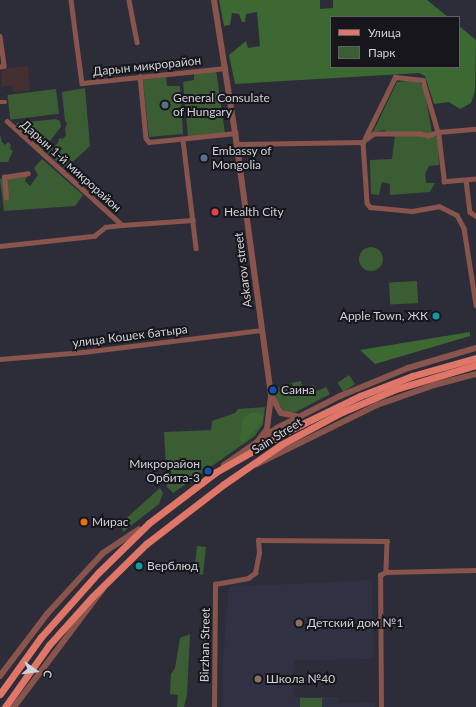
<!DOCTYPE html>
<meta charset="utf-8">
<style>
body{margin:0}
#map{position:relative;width:476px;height:707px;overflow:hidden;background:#2c2d39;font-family:Lato,sans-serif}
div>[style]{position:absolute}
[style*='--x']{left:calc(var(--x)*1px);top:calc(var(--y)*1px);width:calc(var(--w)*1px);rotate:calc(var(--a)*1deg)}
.built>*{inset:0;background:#313144}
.industrial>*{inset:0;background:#443031}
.green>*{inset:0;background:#3b5d34;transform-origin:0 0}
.round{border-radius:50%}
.forest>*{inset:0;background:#3c6932}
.minor>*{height:4.5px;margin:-2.25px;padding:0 2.25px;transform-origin:2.25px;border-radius:2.25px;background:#88544c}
.tertiary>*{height:6px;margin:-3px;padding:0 3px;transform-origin:3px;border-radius:3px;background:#88544c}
.primary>*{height:7px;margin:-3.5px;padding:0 3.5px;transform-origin:3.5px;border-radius:3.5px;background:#e07668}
.dots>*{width:11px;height:11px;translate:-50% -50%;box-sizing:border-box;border:2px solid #16161b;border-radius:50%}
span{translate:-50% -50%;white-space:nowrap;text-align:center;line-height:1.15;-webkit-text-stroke:4px #16161b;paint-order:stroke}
.street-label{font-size:12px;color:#d0d1d9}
.poi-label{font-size:12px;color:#d0d1d9}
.left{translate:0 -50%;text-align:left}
.right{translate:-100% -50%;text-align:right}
.legend{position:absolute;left:330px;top:16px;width:130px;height:52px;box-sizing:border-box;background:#16161b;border:1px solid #606167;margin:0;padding:5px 7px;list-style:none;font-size:12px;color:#d0d1d9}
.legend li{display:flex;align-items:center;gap:8px;height:20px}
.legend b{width:20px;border:1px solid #606167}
.north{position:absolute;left:16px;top:651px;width:40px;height:40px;-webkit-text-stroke:3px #16161b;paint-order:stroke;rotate:104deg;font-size:11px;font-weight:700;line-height:16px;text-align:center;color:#d0d1d9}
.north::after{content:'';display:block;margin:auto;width:14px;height:18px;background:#d0d1d9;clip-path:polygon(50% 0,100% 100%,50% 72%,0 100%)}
</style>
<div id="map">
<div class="built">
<div style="clip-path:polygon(372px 580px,373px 659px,294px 660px,293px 697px,338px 697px,338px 703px,375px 702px,375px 707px,223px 707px,223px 660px,229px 587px)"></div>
</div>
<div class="industrial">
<div style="clip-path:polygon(28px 66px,30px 90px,13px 92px,12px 86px,2px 86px,1px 69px)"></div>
</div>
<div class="green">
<div style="clip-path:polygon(216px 70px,225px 133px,188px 137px,183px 82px,194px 80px,194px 73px)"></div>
<div style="clip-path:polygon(166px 77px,167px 86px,180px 86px,183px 134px,149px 137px,143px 80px)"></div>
<div style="clip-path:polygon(416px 80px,424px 87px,432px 133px,438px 138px,439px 165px,429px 166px,425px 174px,426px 183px,435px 183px,430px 192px,390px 195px,390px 184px,382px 182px,379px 195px,371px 194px,370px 160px,392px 159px,395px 135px,386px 134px,385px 130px,373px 132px,397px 82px)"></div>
<div style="clip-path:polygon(85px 88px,90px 146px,65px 169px,47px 153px,58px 143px,59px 138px,63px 139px,66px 135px,65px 129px,67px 123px,65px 121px,62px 92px)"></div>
<div style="left:56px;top:89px;width:25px;height:49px;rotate:83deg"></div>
<div style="clip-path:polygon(56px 119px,60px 121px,61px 127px,42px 151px,36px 145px,38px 142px,29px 133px,26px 136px,16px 126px,17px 123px)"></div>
<div style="clip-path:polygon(0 134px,2px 142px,5px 145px,8px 142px,11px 145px,10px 149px,13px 151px,8px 162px,0 162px)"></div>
<div style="clip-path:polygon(42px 159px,83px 195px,75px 206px,4px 211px,0 179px,28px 174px,25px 181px,30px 186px,38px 175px,34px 168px)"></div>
<div class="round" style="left:359px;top:247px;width:24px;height:24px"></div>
<div style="left:417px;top:281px;width:22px;height:28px;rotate:87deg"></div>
<div style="left:349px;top:375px;width:11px;height:14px;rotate:56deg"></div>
<div style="clip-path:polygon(301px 381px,302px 389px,314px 385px,317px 391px,326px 387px,330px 394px,296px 412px,285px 412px,273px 395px,272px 386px,292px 390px,294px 387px,291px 383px)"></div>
<div style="clip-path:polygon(265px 407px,263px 424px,255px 436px,173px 493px,167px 487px,164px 432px,211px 430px,212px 421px,235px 413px,238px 409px)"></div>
<div style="clip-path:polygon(160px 488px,163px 493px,159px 504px,123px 532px,121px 523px)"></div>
<div style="left:197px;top:546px;width:9px;height:28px;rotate:6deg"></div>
<div style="clip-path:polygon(190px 634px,187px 695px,184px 707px,177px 707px,178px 695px,170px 694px,171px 674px,175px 668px,180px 638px)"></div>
<div style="left:300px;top:698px;width:22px;height:9px"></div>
</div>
<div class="forest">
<div style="clip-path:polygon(219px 0,320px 0,320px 9px,333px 8px,333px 0,427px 0,448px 17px,331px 17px,331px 67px,459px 67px,459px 26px,476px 40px,475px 91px,471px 103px,460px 109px,449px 102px,434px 104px,425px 76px,419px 73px,235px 84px,229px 55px,246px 41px,248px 48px,260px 46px,257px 12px,246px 14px,245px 22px,242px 22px,239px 14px,232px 13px,230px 25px,224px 26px)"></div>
<div style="clip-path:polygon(470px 332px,470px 336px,375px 364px,360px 350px)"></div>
<div style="clip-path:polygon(253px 412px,263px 415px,261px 423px,243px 443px,240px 439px,243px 418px)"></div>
</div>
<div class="minor">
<div style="--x:71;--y:0;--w:84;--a:82.5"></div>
<div style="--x:82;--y:83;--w:144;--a:-6"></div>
<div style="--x:129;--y:0;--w:43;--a:79.2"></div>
<div style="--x:0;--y:36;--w:30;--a:82"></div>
<div style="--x:4;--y:66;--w:4;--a:166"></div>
<div style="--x:140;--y:76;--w:62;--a:84.5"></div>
<div style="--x:146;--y:138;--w:5;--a:53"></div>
<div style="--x:149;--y:142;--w:87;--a:-5.9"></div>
<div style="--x:0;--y:102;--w:5;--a:0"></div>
<div style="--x:7;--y:121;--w:155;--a:42.1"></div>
<div style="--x:365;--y:138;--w:68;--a:-63.8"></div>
<div style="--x:395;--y:77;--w:28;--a:6"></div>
<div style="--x:423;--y:80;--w:54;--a:73.9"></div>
<div style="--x:438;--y:132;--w:38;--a:-5"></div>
<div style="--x:183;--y:140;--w:109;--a:83.1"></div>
<div style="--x:237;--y:144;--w:126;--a:-0.9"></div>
<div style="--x:476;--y:179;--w:32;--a:175"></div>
<div style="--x:444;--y:182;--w:50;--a:-96.8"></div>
<div style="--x:438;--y:132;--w:10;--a:156"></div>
<div style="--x:429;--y:136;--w:9;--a:-167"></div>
<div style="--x:420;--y:134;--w:46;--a:180"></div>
<div style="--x:374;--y:134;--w:14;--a:144"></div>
<div style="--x:363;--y:142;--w:61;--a:86.2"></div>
<div style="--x:367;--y:203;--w:5;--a:53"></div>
<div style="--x:370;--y:207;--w:42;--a:5.4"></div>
<div style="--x:412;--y:211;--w:27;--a:-10"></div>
<div style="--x:439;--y:206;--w:20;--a:27"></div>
<div style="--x:457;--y:215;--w:15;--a:62"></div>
<div style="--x:464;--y:228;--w:78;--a:81.1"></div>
<div style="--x:466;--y:180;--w:32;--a:83"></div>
<div style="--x:470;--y:212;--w:7;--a:34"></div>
<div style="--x:6;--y:198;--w:21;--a:-95"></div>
<div style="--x:4;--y:177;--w:24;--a:-9"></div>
<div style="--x:0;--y:246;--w:95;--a:-6.1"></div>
<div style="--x:94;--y:236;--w:14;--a:-39"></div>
<div style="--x:105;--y:227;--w:17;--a:-7"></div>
<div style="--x:122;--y:225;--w:71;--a:-4"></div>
<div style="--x:0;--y:359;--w:83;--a:-4.8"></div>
<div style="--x:83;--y:352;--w:179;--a:-7"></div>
<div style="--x:214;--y:707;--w:123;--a:-89.5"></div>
<div style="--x:215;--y:584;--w:34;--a:-10"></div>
<div style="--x:248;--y:578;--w:9;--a:-36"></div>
<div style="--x:255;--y:573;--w:20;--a:-79"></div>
<div style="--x:259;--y:553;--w:13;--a:-94"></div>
<div style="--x:258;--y:540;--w:129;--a:0.4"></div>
<div style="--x:387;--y:541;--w:31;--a:92"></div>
<div style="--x:381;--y:707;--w:132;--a:-90.4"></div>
<div style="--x:380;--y:575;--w:7;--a:-27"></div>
<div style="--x:386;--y:572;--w:90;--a:-1.3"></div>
</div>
<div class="tertiary">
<div style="--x:214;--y:0;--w:134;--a:81"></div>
<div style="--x:235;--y:132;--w:266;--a:82.2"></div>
<div style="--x:271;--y:396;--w:33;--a:97"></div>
<div style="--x:267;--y:429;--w:15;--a:127"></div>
<div style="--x:272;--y:397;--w:18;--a:61"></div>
<div style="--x:281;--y:413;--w:15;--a:11"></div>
<div style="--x:257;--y:464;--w:134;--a:-26.2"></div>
<div style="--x:377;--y:405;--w:60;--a:-19.3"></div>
<div style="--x:434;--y:385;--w:43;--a:-14.7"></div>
<div style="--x:224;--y:465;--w:65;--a:-34.9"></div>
<div style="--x:277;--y:428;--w:71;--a:-26.9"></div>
<div style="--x:340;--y:396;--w:74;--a:-22.4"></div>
<div style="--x:408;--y:368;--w:71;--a:-16.4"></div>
<div style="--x:0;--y:676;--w:78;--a:-52.8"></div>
<div style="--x:47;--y:614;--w:65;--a:-47.5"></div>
<div style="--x:91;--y:566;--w:18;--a:-47"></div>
<div style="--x:103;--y:553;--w:43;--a:-33.7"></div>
<div style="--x:14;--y:707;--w:148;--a:-53"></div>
</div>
<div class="primary">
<div style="--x:0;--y:694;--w:70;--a:-54.3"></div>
<div style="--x:41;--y:637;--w:87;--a:-48.3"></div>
<div style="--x:99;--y:572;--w:70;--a:-44.4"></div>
<div style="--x:149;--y:523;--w:84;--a:-37.3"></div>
<div style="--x:216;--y:472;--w:85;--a:-29.6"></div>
<div style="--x:290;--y:430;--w:78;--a:-25.9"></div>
<div style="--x:360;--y:396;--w:56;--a:-21"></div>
<div style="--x:412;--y:376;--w:66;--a:-15.7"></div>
<div style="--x:5;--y:707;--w:76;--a:-54.6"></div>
<div style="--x:49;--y:645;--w:64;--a:-48.1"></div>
<div style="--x:92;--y:597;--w:76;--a:-44.5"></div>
<div style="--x:146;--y:544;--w:98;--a:-37.6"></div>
<div style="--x:224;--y:484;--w:70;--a:-34.6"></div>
<div style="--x:282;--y:444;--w:68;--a:-28.1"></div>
<div style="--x:342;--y:412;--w:59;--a:-23.1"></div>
<div style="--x:396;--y:389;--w:84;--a:-16.7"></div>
</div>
<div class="dots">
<div style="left:165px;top:105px;background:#5c6f8a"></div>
<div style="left:204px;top:158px;background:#5c6f8a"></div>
<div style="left:215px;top:212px;background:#e0444e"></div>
<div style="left:436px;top:316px;background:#0f9aa8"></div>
<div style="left:273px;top:390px;background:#1a4fb4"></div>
<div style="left:208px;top:471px;background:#1a4fb4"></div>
<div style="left:84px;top:522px;background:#e8710a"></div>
<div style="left:139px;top:566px;background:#0f9aa8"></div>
<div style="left:299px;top:623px;background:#8d6e63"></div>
<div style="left:258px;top:679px;background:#8d6e63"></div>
</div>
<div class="street-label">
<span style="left:147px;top:66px;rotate:-6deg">Дарын микрорайон</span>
<span style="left:71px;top:166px;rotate:42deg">Дарын 1-й микрорайон</span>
<span style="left:243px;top:270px;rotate:-97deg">Askarov street</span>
<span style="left:130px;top:336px;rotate:-7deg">улица Кошек батыра</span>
<span style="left:277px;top:436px;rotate:-32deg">Sain Street</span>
<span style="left:205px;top:645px;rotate:-89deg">Birzhan Street</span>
</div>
<div class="poi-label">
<span class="left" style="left:173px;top:105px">General Consulate<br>of Hungary</span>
<span class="left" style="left:212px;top:158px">Embassy of<br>Mongolia</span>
<span class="left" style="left:224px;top:212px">Health City</span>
<span class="right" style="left:428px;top:316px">Apple Town, ЖК</span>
<span class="left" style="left:281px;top:390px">Саина</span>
<span class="right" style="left:200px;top:471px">Микрорайон<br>Орбита-3</span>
<span class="left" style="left:92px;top:522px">Мирас</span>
<span class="left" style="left:147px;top:566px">Верблюд</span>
<span class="left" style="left:307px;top:623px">Детский дом №1</span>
<span class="left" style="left:266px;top:679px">Школа №40</span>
</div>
<ul class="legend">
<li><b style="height:5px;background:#e07668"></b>Улица</li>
<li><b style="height:11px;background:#3b5d34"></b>Парк</li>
</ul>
<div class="north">С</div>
</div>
